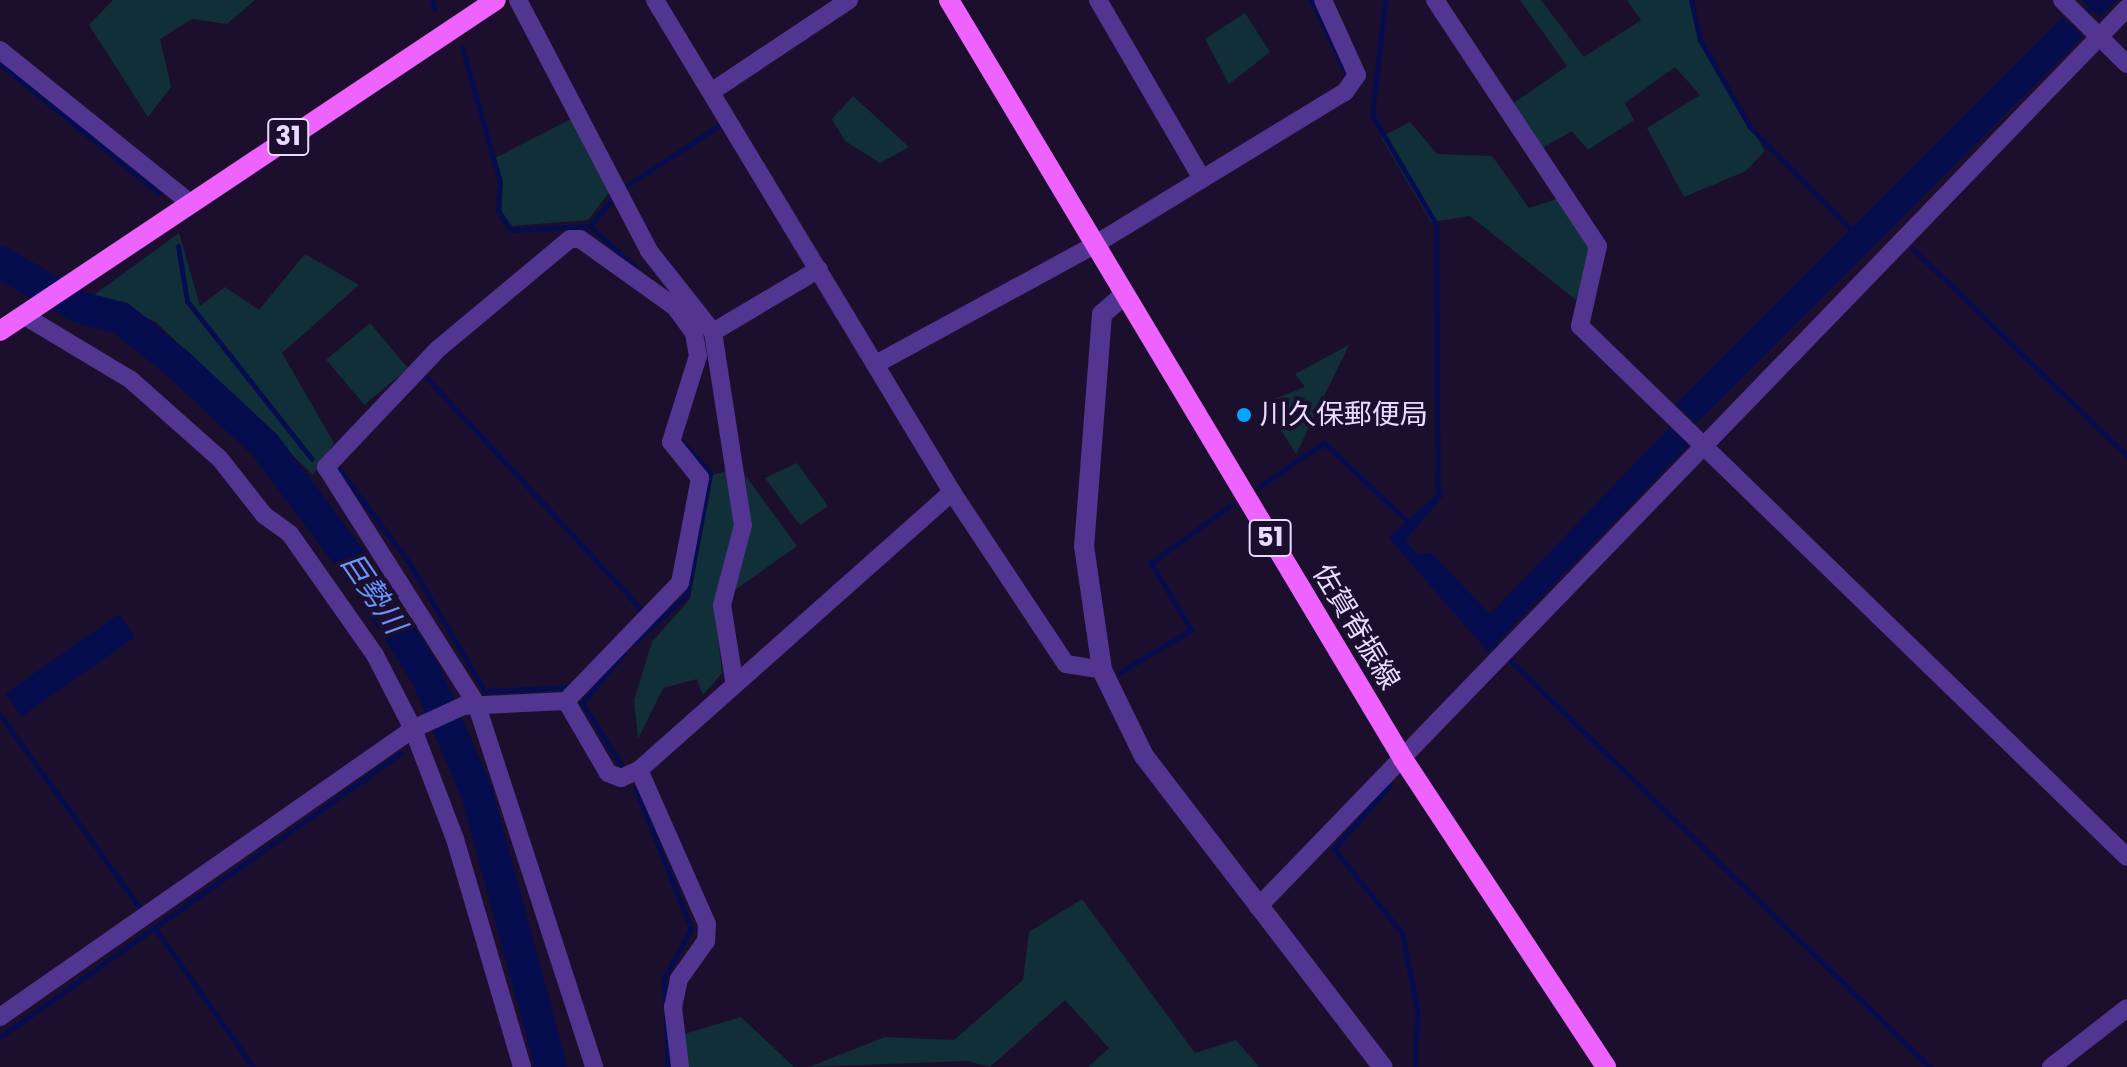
<!DOCTYPE html>
<meta charset="utf-8">
<style>
body{margin:0}
#map{position:relative;width:2127px;height:1067px;overflow:hidden;background:#1c0f2d;font-family:Poppins,"Noto Sans JP",sans-serif}
div>[style]{position:absolute}
[style*='--x']{left:calc(var(--x)*1px);top:calc(var(--y)*1px);width:calc(var(--w)*1px);rotate:calc(var(--a)*1deg)}
.green>*{inset:0;background:#112f38;transform-origin:0 0}
.water>*{inset:0;background:#050d4f;transform-origin:0 0}
.stream>*{height:5px;margin:-2.5px;padding:0 2.5px;transform-origin:2.5px;border-radius:2.5px;background:#050d4f}
.river>*{height:32px;margin:-16px;padding:0 16px;transform-origin:16px;border-radius:16px;background:#050d4f}
.minor>*{height:18px;margin:-9px;padding:0 9px;transform-origin:9px;border-radius:9px;background:#513591}
.tertiary>*{height:20px;margin:-10px;padding:0 10px;transform-origin:10px;border-radius:10px;background:#513591}
.primary>*{height:20px;margin:-10px;padding:0 10px;transform-origin:10px;border-radius:10px;background:#ee62ff}
.dots>*{width:22px;height:22px;translate:-50% -50%;box-sizing:border-box;border:4px solid #1c0f2d;border-radius:50%}
span{translate:-50% -50%;white-space:nowrap;text-align:center;line-height:1.15;-webkit-text-stroke:8px #1c0f2d;paint-order:stroke}
.shield-label span{padding:2px 6px;background:#1c0f2d;border:2px solid;border-radius:6px;-webkit-text-stroke-width:0}
.shield-label{font-size:26px;color:#e8dbff;font-weight:700}
.poi-label{font-size:28px;color:#e8dbff}
.left{translate:0 -50%;text-align:left}
.street-label{font-size:28px;color:#e8dbff}
.water-label{font-size:30px;color:#6992ff;font-style:italic}
</style>
<div id="map">
<div class="green">
<div style="clip-path:polygon(113px 0,255px 0,227px 24px,192px 19px,160px 39px,171px 87px,148px 117px,89px 25px)"></div>
<div style="clip-path:polygon(1520px 0,1541px 0,1584px 57px,1641px 20px,1627px 0,1691px 0,1700px 40px,1765px 151px,1746px 171px,1684px 197px,1647px 128px,1700px 95px,1675px 67px,1625px 103px,1634px 120px,1588px 150px,1572px 131px,1541px 149px,1511px 105px,1567px 66px)"></div>
<div style="clip-path:polygon(1245px 13px,1270px 52px,1229px 84px,1205px 39px)"></div>
<div style="clip-path:polygon(853px 96px,909px 147px,880px 163px,845px 141px,832px 119px)"></div>
<div style="clip-path:polygon(575px 117px,611px 190px,588px 220px,512px 226px,502px 212px,495px 158px)"></div>
<div style="clip-path:polygon(1410px 122px,1437px 154px,1492px 156px,1529px 208px,1557px 199px,1592px 250px,1576px 300px,1470px 216px,1431px 222px,1381px 137px)"></div>
<div style="clip-path:polygon(179px 233px,200px 306px,225px 287px,259px 310px,305px 254px,359px 285px,282px 353px,334px 443px,313px 475px,156px 322px,94px 295px)"></div>
<div style="left:370px;top:323px;width:59px;height:57px;rotate:50deg"></div>
<div style="clip-path:polygon(1349px 345px,1296px 454px,1264px 403px,1305px 387px,1295px 374px)"></div>
<div style="clip-path:polygon(797px 463px,828px 506px,800px 525px,765px 478px)"></div>
<div style="clip-path:polygon(731px 470px,740px 522px,715px 608px,722px 673px,703px 695px,697px 679px,663px 688px,638px 739px,634px 700px,652px 642px,690px 599px,713px 475px)"></div>
<div style="clip-path:polygon(745px 475px,797px 546px,735px 590px,751px 524px)"></div>
<div style="clip-path:polygon(1082px 899px,1195px 1053px,1236px 1040px,1259px 1067px,1088px 1067px,1109px 1048px,1065px 1000px,990px 1067px,967px 1061px,809px 1067px,885px 1037px,954px 1040px,1023px 980px,1029px 932px)"></div>
<div style="clip-path:polygon(741px 1017px,794px 1067px,687px 1067px,684px 1034px)"></div>
</div>
<div class="water">
<div style="clip-path:polygon(2082px 0,2117px 0,2100px 17px)"></div>
<div style="left:2063px;top:17px;width:28px;height:547px;rotate:45deg"></div>
<div style="clip-path:polygon(1670px 427px,1689px 445px,1488px 652px,1389px 538px,1436px 494px,1435px 474px,1443px 496px,1405px 541px,1418px 554px,1431px 553px,1490px 614px)"></div>
<div style="left:119px;top:614px;width:28px;height:139px;rotate:55deg"></div>
</div>
<div class="stream">
<div style="--x:432;--y:0;--w:10;--a:73"></div>
<div style="--x:1311;--y:0;--w:87;--a:64"></div>
<div style="--x:1385;--y:0;--w:116;--a:96.4"></div>
<div style="--x:1372;--y:115;--w:126;--a:59.6"></div>
<div style="--x:1436;--y:224;--w:264;--a:89.6"></div>
<div style="--x:1691;--y:0;--w:41;--a:77.3"></div>
<div style="--x:1700;--y:40;--w:100;--a:60.1"></div>
<div style="--x:1750;--y:127;--w:149;--a:45.3"></div>
<div style="--x:2069;--y:30;--w:42;--a:-45"></div>
<div style="--x:462;--y:47;--w:140;--a:74.3"></div>
<div style="--x:500;--y:182;--w:28;--a:94"></div>
<div style="--x:498;--y:210;--w:23;--a:59"></div>
<div style="--x:510;--y:230;--w:80;--a:-2.9"></div>
<div style="--x:590;--y:226;--w:61;--a:42.3"></div>
<div style="--x:0;--y:64;--w:204;--a:39.2"></div>
<div style="--x:623;--y:188;--w:117;--a:-33.1"></div>
<div style="--x:590;--y:226;--w:33;--a:-50"></div>
<div style="--x:178;--y:246;--w:56;--a:80.7"></div>
<div style="--x:187;--y:301;--w:201;--a:51.7"></div>
<div style="--x:1913;--y:249;--w:298;--a:44"></div>
<div style="--x:427;--y:378;--w:313;--a:47.2"></div>
<div style="--x:339;--y:469;--w:115;--a:53.1"></div>
<div style="--x:408;--y:561;--w:151;--a:59.4"></div>
<div style="--x:485;--y:691;--w:82;--a:-2.8"></div>
<div style="--x:1257;--y:488;--w:81;--a:-33.9"></div>
<div style="--x:1324;--y:443;--w:114;--a:43.2"></div>
<div style="--x:1491;--y:642;--w:611;--a:44.07"></div>
<div style="--x:634;--y:643;--w:72;--a:-42.2"></div>
<div style="--x:687;--y:595;--w:125;--a:-79.4"></div>
<div style="--x:710;--y:472;--w:41;--a:-133"></div>
<div style="--x:1120;--y:672;--w:82;--a:-30.6"></div>
<div style="--x:1191;--y:630;--w:78;--a:-120.8"></div>
<div style="--x:1151;--y:563;--w:100;--a:-36.1"></div>
<div style="--x:0;--y:715;--w:240;--a:54"></div>
<div style="--x:622;--y:766;--w:75;--a:-122.4"></div>
<div style="--x:582;--y:703;--w:65;--a:-50"></div>
<div style="--x:1390;--y:785;--w:85;--a:131.2"></div>
<div style="--x:1334;--y:849;--w:108;--a:51"></div>
<div style="--x:1402;--y:933;--w:77;--a:78.8"></div>
<div style="--x:1417;--y:1009;--w:58;--a:92"></div>
<div style="--x:635;--y:788;--w:152;--a:68.3"></div>
<div style="--x:691;--y:929;--w:56;--a:118.9"></div>
<div style="--x:664;--y:978;--w:30;--a:88"></div>
<div style="--x:154;--y:927;--w:171;--a:54.7"></div>
<div style="--x:666;--y:1018;--w:49;--a:87.7"></div>
<div style="--x:0;--y:1037;--w:491;--a:-35.3"></div>
</div>
<div class="river">
<div style="--x:0;--y:262;--w:91;--a:29.7"></div>
<div style="--x:79;--y:307;--w:43;--a:14.7"></div>
<div style="--x:121;--y:318;--w:72;--a:38.8"></div>
<div style="--x:177;--y:363;--w:120;--a:43"></div>
<div style="--x:265;--y:445;--w:164;--a:53.2"></div>
<div style="--x:363;--y:576;--w:117;--a:57.5"></div>
<div style="--x:426;--y:675;--w:129;--a:66.6"></div>
<div style="--x:477;--y:793;--w:284;--a:74.9"></div>
</div>
<div class="minor">
<div style="--x:518;--y:0;--w:283;--a:62.4"></div>
<div style="--x:649;--y:251;--w:103;--a:51.7"></div>
<div style="--x:713;--y:332;--w:195;--a:81.2"></div>
<div style="--x:743;--y:525;--w:83;--a:104.7"></div>
<div style="--x:722;--y:605;--w:76;--a:80.9"></div>
<div style="--x:655;--y:0;--w:575;--a:58.88"></div>
<div style="--x:952;--y:492;--w:206;--a:56.5"></div>
<div style="--x:1066;--y:664;--w:36;--a:9"></div>
<div style="--x:1098;--y:0;--w:207;--a:59.8"></div>
<div style="--x:1435;--y:0;--w:295;--a:56.5"></div>
<div style="--x:1598;--y:246;--w:82;--a:102.7"></div>
<div style="--x:1580;--y:326;--w:762;--a:44.15"></div>
<div style="--x:2062;--y:0;--w:91;--a:44.6"></div>
<div style="--x:0;--y:50;--w:244;--a:38.8"></div>
<div style="--x:711;--y:92;--w:166;--a:-33.7"></div>
<div style="--x:23;--y:315;--w:126;--a:31"></div>
<div style="--x:131;--y:380;--w:119;--a:41.6"></div>
<div style="--x:220;--y:459;--w:71;--a:51.8"></div>
<div style="--x:264;--y:515;--w:32;--a:36"></div>
<div style="--x:290;--y:534;--w:148;--a:54.9"></div>
<div style="--x:375;--y:655;--w:83;--a:62.8"></div>
<div style="--x:413;--y:729;--w:118;--a:69.1"></div>
<div style="--x:455;--y:839;--w:238;--a:73.6"></div>
<div style="--x:713;--y:332;--w:123;--a:-30.7"></div>
<div style="--x:876;--y:364;--w:248;--a:-28.6"></div>
<div style="--x:1094;--y:245;--w:294;--a:-31.4"></div>
<div style="--x:1345;--y:92;--w:21;--a:-55"></div>
<div style="--x:1357;--y:75;--w:82;--a:-114.4"></div>
<div style="--x:566;--y:701;--w:164;--a:-46"></div>
<div style="--x:680;--y:583;--w:107;--a:-79.2"></div>
<div style="--x:700;--y:478;--w:46;--a:-128.9"></div>
<div style="--x:671;--y:442;--w:90;--a:-72.6"></div>
<div style="--x:698;--y:356;--w:23;--a:-100"></div>
<div style="--x:694;--y:333;--w:32;--a:-126"></div>
<div style="--x:675;--y:307;--w:117;--a:-144.4"></div>
<div style="--x:580;--y:239;--w:10;--a:180"></div>
<div style="--x:570;--y:239;--w:172;--a:140.2"></div>
<div style="--x:438;--y:349;--w:163;--a:133.5"></div>
<div style="--x:326;--y:467;--w:280;--a:57.6"></div>
<div style="--x:476;--y:703;--w:383;--a:72"></div>
<div style="--x:639;--y:770;--w:168;--a:66.2"></div>
<div style="--x:707;--y:924;--w:17;--a:93"></div>
<div style="--x:706;--y:941;--w:47;--a:125.4"></div>
<div style="--x:679;--y:979;--w:29;--a:102"></div>
<div style="--x:673;--y:1007;--w:60;--a:83.3"></div>
<div style="--x:1258;--y:907;--w:1250;--a:-45.97"></div>
<div style="--x:0;--y:1017;--w:504;--a:-34.89"></div>
<div style="--x:413;--y:729;--w:55;--a:-24.7"></div>
<div style="--x:463;--y:706;--w:103;--a:-2.8"></div>
<div style="--x:566;--y:701;--w:83;--a:59.7"></div>
<div style="--x:608;--y:773;--w:14;--a:21"></div>
<div style="--x:621;--y:778;--w:20;--a:-24"></div>
<div style="--x:639;--y:770;--w:419;--a:-41.6"></div>
<div style="--x:2051;--y:1067;--w:96;--a:-37.8"></div>
</div>
<div class="tertiary">
<div style="--x:1124;--y:295;--w:29;--a:139"></div>
<div style="--x:1102;--y:314;--w:233;--a:94.4"></div>
<div style="--x:1084;--y:546;--w:125;--a:81.7"></div>
<div style="--x:1102;--y:670;--w:96;--a:64"></div>
<div style="--x:1144;--y:756;--w:392;--a:52.5"></div>
</div>
<div class="primary">
<div style="--x:949;--y:0;--w:884;--a:59.11"></div>
<div style="--x:1403;--y:759;--w:369;--a:56.6"></div>
<div style="--x:0;--y:331;--w:596;--a:-33.72"></div>
</div>
<div class="dots">
<div style="left:1244px;top:415px;background:#07a5ff"></div>
</div>
<div class="shield-label">
<span style="left:288px;top:137px">31</span>
<span style="left:1270px;top:538px">51</span>
</div>
<div class="poi-label">
<span class="left" style="left:1260px;top:415px">川久保郵便局</span>
</div>
<div class="street-label">
<span style="left:1356px;top:627px;rotate:59deg">佐賀脊振線</span>
</div>
<div class="water-label">
<span style="left:373px;top:593px;rotate:56deg">巨勢川</span>
</div>
</div>
